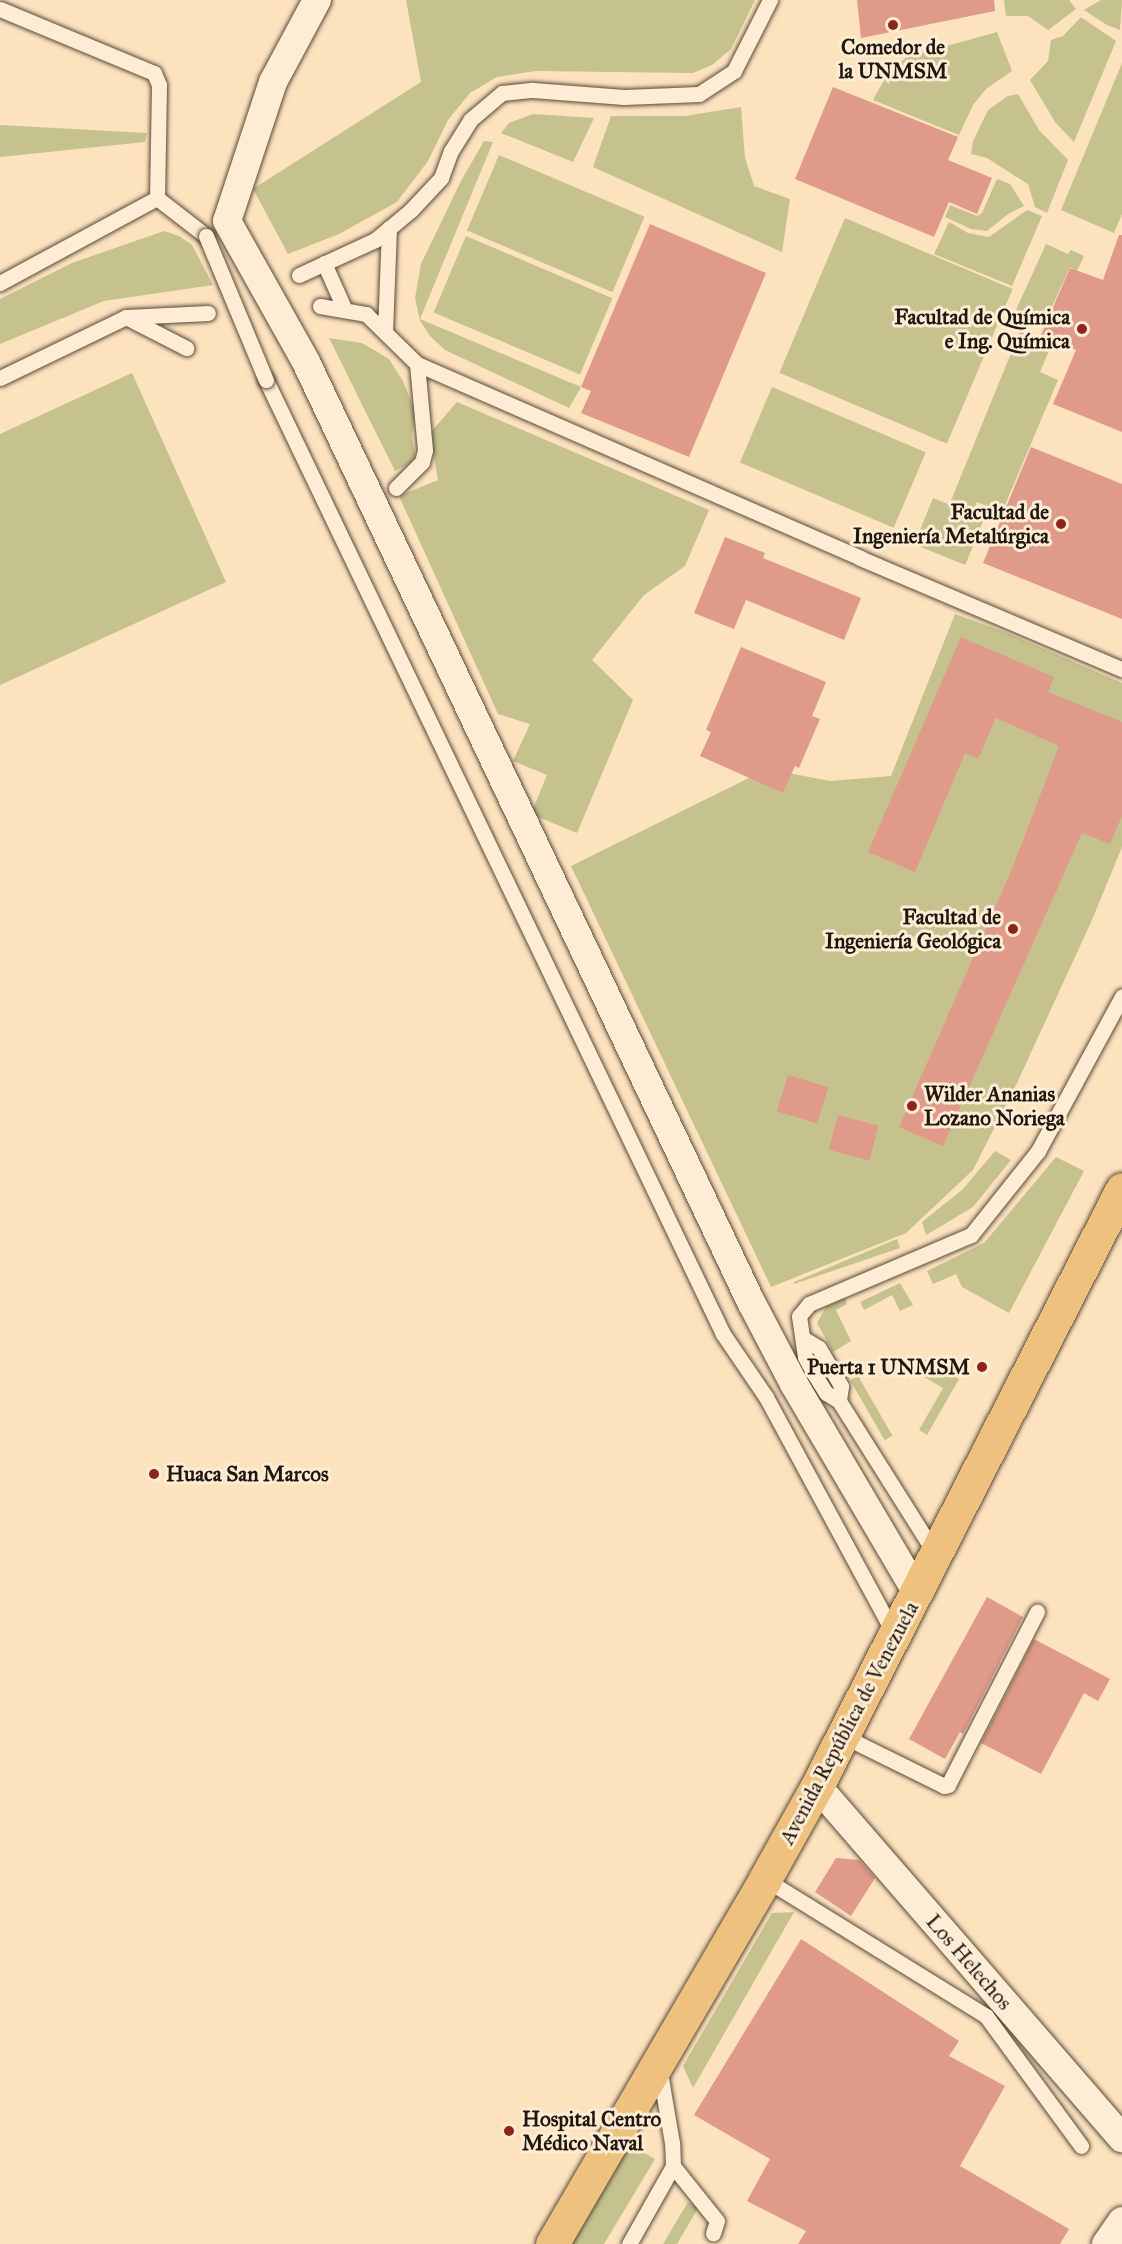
<!DOCTYPE html>
<meta charset="utf-8">
<style>
body{margin:0}
#map{position:relative;width:1122px;height:2244px;overflow:hidden;background:#fde2be;font-family:"IM FELL Great Primer",serif}
div>[style]{position:absolute}
[style*='--x']{left:calc(var(--x)*1px);top:calc(var(--y)*1px);width:calc(var(--w)*1px);rotate:calc(var(--a)*1deg)}
.green>*{inset:0;background:#c5c28e;transform-origin:0 0}
.building>*{inset:0;background:#df9a89;transform-origin:0 0}
.roads{filter:drop-shadow(0 0 2px #574a3a) drop-shadow(0 0 2px #574a3a)}
.lane>*{height:15px;margin:-7.5px;padding:0 7.5px;transform-origin:7.5px;border-radius:7.5px;background:#feecd5}
.street>*{height:28px;margin:-14px;padding:0 14px;transform-origin:14px;border-radius:14px;background:#feecd5}
.primary>*{height:33px;margin:-16.5px;padding:0 16.5px;transform-origin:16.5px;border-radius:16.5px;background:#eec17f}
.bridges{filter:drop-shadow(0 0 2px #574a3a) drop-shadow(0 0 2px #574a3a)}
.lane-bridge>*{height:15px;margin:-7.5px;padding:0 7.5px;transform-origin:7.5px;border-radius:7.5px;background:#feecd5}
.dots>*{width:16px;height:16px;translate:-50% -50%;box-sizing:border-box;border:3px solid #feecd5;border-radius:50%}
span{translate:-50% -50%;white-space:nowrap;text-align:center;line-height:1.15;-webkit-text-stroke:6px #feecd5;paint-order:stroke}
.poi-label{font-size:21px;color:#20180e;font-weight:700}
.right{translate:-100% -50%;text-align:right}
.left{translate:0 -50%;text-align:left}
.street-label{font-size:21px;color:#20180e}
</style>
<div id="map">
<div class="green">
<div style="clip-path:polygon(406px 0,755px 0,731px 49px,712px 65px,693px 73px,536px 71px,497px 77px,470px 93px,448px 120px,428px 161px,397px 202px,339px 234px,288px 254px,253px 189px,421px 82px)"></div>
<div style="clip-path:polygon(1004px 0,1069px 0,1076px 9px,1048px 30px,1028px 16px,1006px 16px)"></div>
<div style="clip-path:polygon(1101px 0,1122px 0,1120px 30px,1107px 25px,1084px 10px)"></div>
<div style="clip-path:polygon(1081px 17px,1116px 41px,1074px 142px,1055px 122px,1030px 80px,1048px 61px,1051px 40px,1063px 36px)"></div>
<div style="clip-path:polygon(997px 32px,1012px 71px,986px 89px,973px 105px,959px 135px,873px 100px,889px 71px,907px 57px)"></div>
<div style="clip-path:polygon(1122px 63px,1122px 214px,1114px 233px,1061px 210px)"></div>
<div style="clip-path:polygon(1018px 94px,1039px 130px,1068px 160px,1047px 213px,1035px 207px,1028px 184px,987px 158px,971px 154px,973px 141px,988px 110px,1008px 96px)"></div>
<div style="clip-path:polygon(741px 107px,745px 158px,754px 186px,790px 199px,782px 252px,593px 167px,611px 116px,685px 116px)"></div>
<div style="clip-path:polygon(533px 114px,594px 118px,573px 162px,501px 133px,509px 123px)"></div>
<div style="clip-path:polygon(0 125px,147px 133px,145px 142px,0 157px)"></div>
<div style="clip-path:polygon(484px 141px,493px 142px,420px 319px,581px 387px,569px 408px,445px 350px,430px 336px,420px 321px,415px 298px,421px 264px,461px 181px)"></div>
<div style="left:499px;top:155px;width:158px;height:82px;rotate:23deg"></div>
<div style="clip-path:polygon(997px 179px,1010px 184px,1024px 206px,1008px 214px,987px 231px,971px 229px,945px 217px,950px 205px,977px 216px,982px 213px)"></div>
<div style="clip-path:polygon(1027px 210px,1042px 216px,1012px 286px,934px 254px,949px 222px,968px 233px,989px 237px)"></div>
<div style="left:845px;top:218px;width:182px;height:168px;rotate:23deg"></div>
<div style="clip-path:polygon(164px 231px,179px 236px,192px 245px,213px 285px,104px 301px,0 344px,0 299px,72px 263px)"></div>
<div style="left:466px;top:236px;width:159px;height:83px;rotate:23deg"></div>
<div style="clip-path:polygon(1046px 244px,1068px 254px,1071px 250px,1084px 256px,1077px 271px,1070px 267px,1045px 322px,1016px 310px)"></div>
<div style="clip-path:polygon(1020px 331px,1051px 346px,1040px 372px,1058px 380px,1002px 512px,977px 502px,973px 512px,950px 503px)"></div>
<div style="clip-path:polygon(329px 338px,362px 343px,389px 359px,403px 381px,415px 411px,412px 436px,415px 455px,410px 463px,395px 471px)"></div>
<div style="clip-path:polygon(132px 373px,226px 582px,0 685px,0 434px)"></div>
<div style="left:772px;top:387px;width:167px;height:82px;rotate:23deg"></div>
<div style="clip-path:polygon(457px 402px,709px 510px,685px 566px,644px 595px,592px 660px,633px 700px,577px 833px,531px 814px,547px 775px,513px 761px,530px 724px,498px 714px,399px 496px,438px 480px,430px 433px)"></div>
<div style="left:933px;top:498px;width:55px;height:50px;rotate:22deg"></div>
<div style="clip-path:polygon(955px 614px,1010px 634px,1122px 683px,1122px 847px,1092px 920px,1017px 1083px,973px 1170px,906px 1233px,771px 1287px,571px 866px,767px 769px,830px 781px,891px 776px)"></div>
<div style="clip-path:polygon(995px 1151px,1011px 1160px,973px 1207px,926px 1235px,922px 1222px,963px 1189px)"></div>
<div style="clip-path:polygon(1056px 1157px,1084px 1171px,1009px 1313px,962px 1287px,956px 1274px,933px 1284px,927px 1271px,984px 1243px)"></div>
<div style="clip-path:polygon(897px 1239px,900px 1248px,794px 1284px,794px 1282px)"></div>
<div style="clip-path:polygon(900px 1283px,913px 1305px,900px 1311px,892px 1295px,864px 1310px,860px 1302px)"></div>
<div style="clip-path:polygon(845px 1298px,847px 1304px,836px 1310px,851px 1341px,833px 1352px,817px 1323px,826px 1307px)"></div>
<div style="clip-path:polygon(919px 1356px,959px 1379px,927px 1435px,919px 1430px,943px 1388px,911px 1369px)"></div>
<div style="left:858px;top:1376px;width:69px;height:9px;rotate:60deg"></div>
<div style="clip-path:polygon(794px 1912px,693px 2088px,683px 2066px,772px 1913px)"></div>
<div style="clip-path:polygon(625px 2142px,655px 2159px,604px 2244px,564px 2244px)"></div>
<div style="clip-path:polygon(688px 2202px,698px 2208px,677px 2244px,663px 2244px)"></div>
</div>
<div class="building">
<div style="clip-path:polygon(857px 0,994px 0,995px 11px,861px 38px)"></div>
<div style="clip-path:polygon(833px 87px,958px 137px,948px 160px,992px 178px,977px 214px,949px 202px,934px 237px,795px 179px)"></div>
<div style="clip-path:polygon(650px 224px,766px 273px,689px 457px,581px 413px,591px 391px,581px 387px)"></div>
<div style="clip-path:polygon(1119px 235px,1122px 235px,1122px 432px,1053px 404px,1076px 350px,1041px 335px,1070px 268px,1103px 280px)"></div>
<div style="clip-path:polygon(1031px 447px,1122px 484px,1122px 619px,983px 563px)"></div>
<div style="clip-path:polygon(725px 537px,765px 553px,763px 558px,861px 598px,844px 640px,746px 600px,734px 629px,694px 613px)"></div>
<div style="clip-path:polygon(961px 637px,1054px 677px,1048px 692px,1122px 722px,1122px 816px,1110px 844px,1082px 833px,943px 1146px,899px 1127px,1012px 869px,1059px 746px,996px 718px,978px 759px,965px 753px,915px 872px,868px 852px)"></div>
<div style="clip-path:polygon(741px 647px,826px 682px,812px 716px,820px 719px,799px 768px,795px 766px,783px 793px,700px 756px,711px 732px,706px 730px)"></div>
<div style="left:788px;top:1075px;width:42px;height:38px;rotate:17deg"></div>
<div style="left:838px;top:1115px;width:42px;height:36px;rotate:15deg"></div>
<div style="clip-path:polygon(987px 1597px,1023px 1617px,963px 1734px,960px 1732px,945px 1759px,909px 1739px)"></div>
<div style="clip-path:polygon(1034px 1639px,1110px 1679px,1098px 1701px,1084px 1693px,1041px 1774px,981px 1743px)"></div>
<div style="clip-path:polygon(836px 1858px,859px 1860px,875px 1878px,851px 1916px,815px 1892px)"></div>
<div style="clip-path:polygon(801px 1939px,959px 2041px,949px 2056px,1005px 2086px,960px 2166px,1069px 2229px,1060px 2244px,798px 2244px,806px 2231px,747px 2201px,770px 2159px,694px 2115px)"></div>
</div>
<div class="roads">
<div class="lane">
<div style="--x:0;--y:9;--w:167;--a:22.6"></div>
<div style="--x:154;--y:73;--w:13;--a:67"></div>
<div style="--x:159;--y:85;--w:113;--a:91"></div>
<div style="--x:157;--y:198;--w:179;--a:151.6"></div>
<div style="--x:157;--y:198;--w:62;--a:37.8"></div>
<div style="--x:324;--y:263;--w:49;--a:66"></div>
<div style="--x:299;--y:275;--w:84;--a:-24.7"></div>
<div style="--x:375;--y:240;--w:47;--a:-39.8"></div>
<div style="--x:411;--y:210;--w:44;--a:-46.8"></div>
<div style="--x:441;--y:178;--w:29;--a:-70"></div>
<div style="--x:451;--y:151;--w:36;--a:-58"></div>
<div style="--x:470;--y:120;--w:42;--a:-40.2"></div>
<div style="--x:502;--y:93;--w:31;--a:-6"></div>
<div style="--x:533;--y:90;--w:91;--a:4.4"></div>
<div style="--x:624;--y:97;--w:75;--a:-2.3"></div>
<div style="--x:699;--y:94;--w:42;--a:-33.3"></div>
<div style="--x:734;--y:71;--w:80;--a:-63.1"></div>
<div style="--x:320;--y:306;--w:47;--a:9.9"></div>
<div style="--x:366;--y:314;--w:71;--a:44.4"></div>
<div style="--x:417;--y:364;--w:484;--a:23.6"></div>
<div style="--x:860;--y:558;--w:285;--a:23"></div>
<div style="--x:126;--y:317;--w:68;--a:27.3"></div>
<div style="--x:385;--y:332;--w:104;--a:-87.8"></div>
<div style="--x:0;--y:378;--w:140;--a:-25.8"></div>
<div style="--x:126;--y:317;--w:82;--a:-2.8"></div>
<div style="--x:266;--y:380;--w:1058;--a:64.4"></div>
<div style="--x:723;--y:1334;--w:76;--a:55.7"></div>
<div style="--x:766;--y:1397;--w:269;--a:61.6"></div>
<div style="--x:396;--y:488;--w:37;--a:-45"></div>
<div style="--x:422;--y:462;--w:12;--a:-76"></div>
<div style="--x:425;--y:450;--w:86;--a:-95.3"></div>
<div style="--x:804;--y:1339;--w:17;--a:31"></div>
<div style="--x:819;--y:1348;--w:44;--a:59.9"></div>
<div style="--x:841;--y:1386;--w:15;--a:98"></div>
<div style="--x:936;--y:1555;--w:182;--a:-122.2"></div>
<div style="--x:839;--y:1401;--w:15;--a:-148"></div>
<div style="--x:826;--y:1393;--w:22;--a:-122"></div>
<div style="--x:814;--y:1374;--w:19;--a:-118"></div>
<div style="--x:805;--y:1357;--w:41;--a:-98.3"></div>
<div style="--x:799;--y:1316;--w:16;--a:-50"></div>
<div style="--x:809;--y:1304;--w:176;--a:-23.1"></div>
<div style="--x:971;--y:1235;--w:107;--a:-51.4"></div>
<div style="--x:1038;--y:1151;--w:176;--a:-61.5"></div>
<div style="--x:843;--y:1736;--w:113;--a:26.3"></div>
<div style="--x:944;--y:1786;--w:4;--a:-14"></div>
<div style="--x:948;--y:1785;--w:195;--a:-62.8"></div>
<div style="--x:765;--y:1879;--w:260;--a:31.8"></div>
<div style="--x:986;--y:2016;--w:161;--a:53.8"></div>
<div style="--x:673;--y:2166;--w:70;--a:51.3"></div>
<div style="--x:717;--y:2221;--w:13;--a:108"></div>
<div style="--x:629;--y:2244;--w:90;--a:-60.6"></div>
<div style="--x:673;--y:2166;--w:23;--a:-92"></div>
<div style="--x:672;--y:2143;--w:77;--a:-99.7"></div>
</div>
<div class="street">
<div style="--x:317;--y:0;--w:93;--a:118.2"></div>
<div style="--x:273;--y:82;--w:146;--a:108.3"></div>
<div style="--x:227;--y:221;--w:162;--a:60.7"></div>
<div style="--x:306;--y:362;--w:1040;--a:64.67"></div>
<div style="--x:751;--y:1302;--w:93;--a:62.3"></div>
<div style="--x:794;--y:1384;--w:243;--a:59.5"></div>
<div style="--x:817;--y:1786;--w:466;--a:49.1"></div>
<div style="--x:1106;--y:2244;--w:28;--a:-55"></div>
</div>
<div class="primary">
<div style="--x:552;--y:2244;--w:423;--a:-59.7"></div>
<div style="--x:765;--y:1879;--w:107;--a:-60.8"></div>
<div style="--x:817;--y:1786;--w:670;--a:-62.94"></div>
</div>
</div>
<div class="bridges">
<div class="lane-bridge">
<div style="--x:206;--y:236;--w:156;--a:67.4"></div>
</div>
</div>
<div class="dots">
<div style="left:893px;top:25px;background:#8f2418"></div>
<div style="left:1082px;top:329px;background:#8f2418"></div>
<div style="left:1061px;top:524px;background:#8f2418"></div>
<div style="left:1013px;top:929px;background:#8f2418"></div>
<div style="left:912px;top:1106px;background:#8f2418"></div>
<div style="left:982px;top:1367px;background:#8f2418"></div>
<div style="left:154px;top:1474px;background:#8f2418"></div>
<div style="left:509px;top:2131px;background:#8f2418"></div>
</div>
<div class="poi-label">
<span style="left:893px;top:59px">Comedor de<br>la UNMSM</span>
<span class="right" style="left:1070px;top:329px">Facultad de Química<br>e Ing. Química</span>
<span class="right" style="left:1049px;top:524px">Facultad de<br>Ingeniería Metalúrgica</span>
<span class="right" style="left:1001px;top:929px">Facultad de<br>Ingeniería Geológica</span>
<span class="left" style="left:924px;top:1106px">Wilder Ananias<br>Lozano Noriega</span>
<span class="right" style="left:970px;top:1367px">Puerta 1 UNMSM</span>
<span class="left" style="left:166px;top:1474px">Huaca San Marcos</span>
<span class="left" style="left:522px;top:2131px">Hospital Centro<br>Médico Naval</span>
</div>
<div class="street-label">
<span style="left:849px;top:1723px;rotate:-62deg">Avenida República de Venezuela</span>
<span style="left:969px;top:1962px;rotate:49deg">Los Helechos</span>
</div>
</div>
